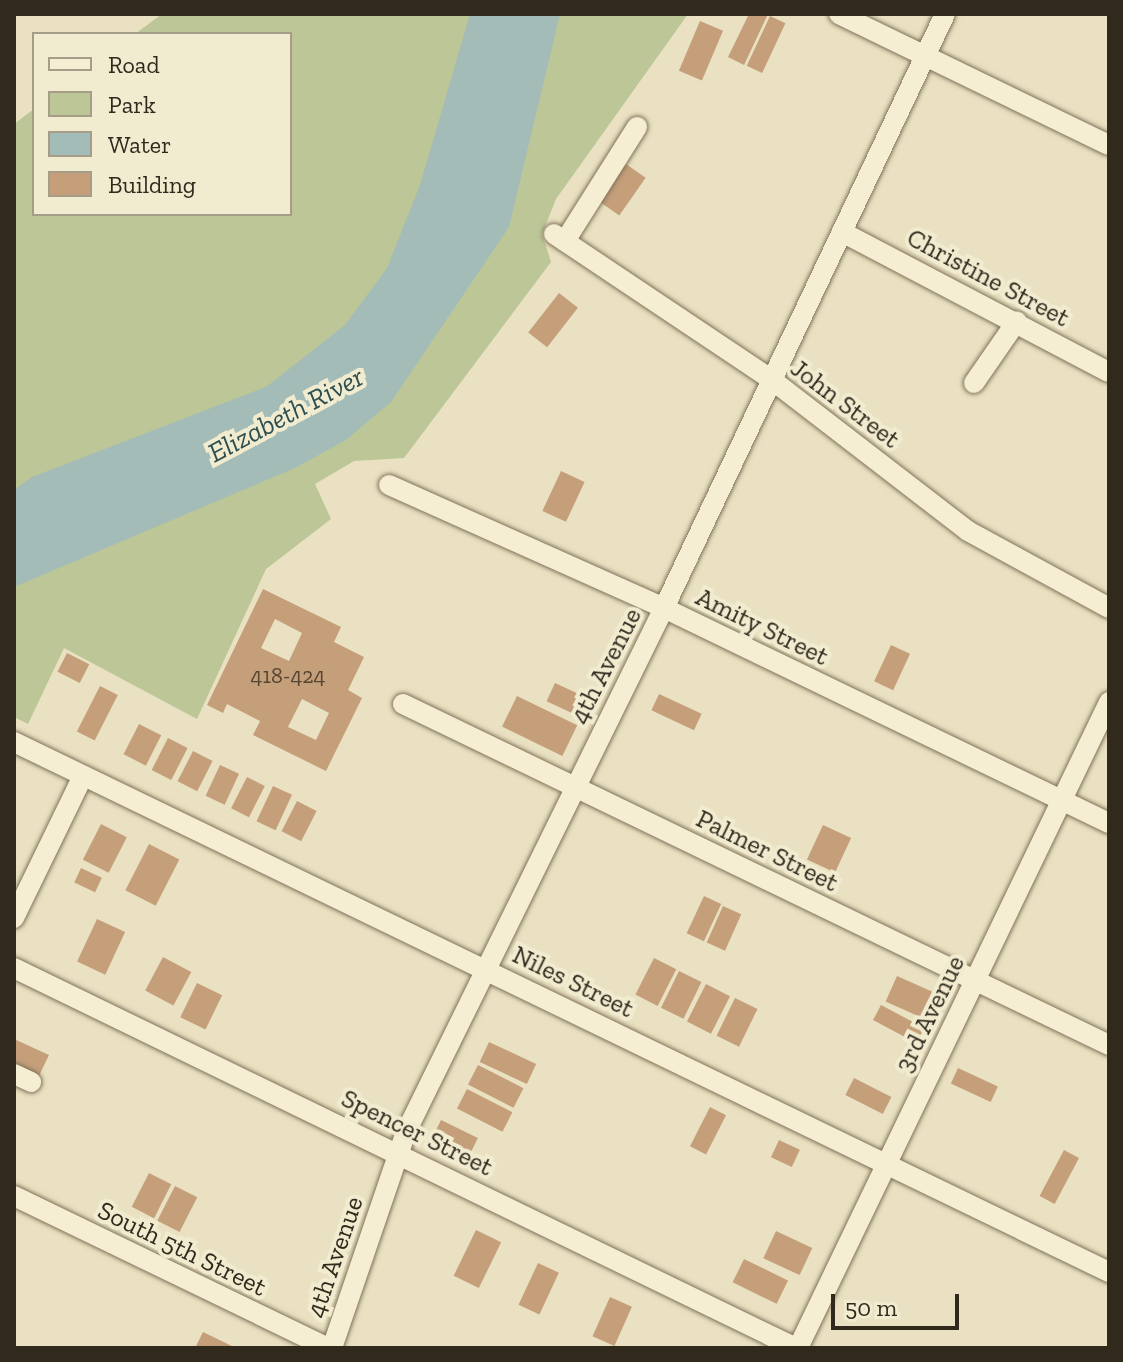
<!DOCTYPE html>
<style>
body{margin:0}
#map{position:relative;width:1123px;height:1362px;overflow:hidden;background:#e9e1c1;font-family:"Zilla Slab",serif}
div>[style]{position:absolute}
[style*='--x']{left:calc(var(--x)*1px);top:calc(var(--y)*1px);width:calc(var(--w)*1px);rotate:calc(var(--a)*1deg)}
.green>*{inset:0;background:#bcc696}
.water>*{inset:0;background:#a3bcb7}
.building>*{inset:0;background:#c49f7a;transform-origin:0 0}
.roads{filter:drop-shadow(0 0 2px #81725a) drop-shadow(0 0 2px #81725a)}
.minor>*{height:20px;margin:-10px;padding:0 10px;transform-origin:10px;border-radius:10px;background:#f5eed3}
span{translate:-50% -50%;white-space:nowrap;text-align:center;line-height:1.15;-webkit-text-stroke:8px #f1ebd0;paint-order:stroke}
.number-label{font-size:22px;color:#564634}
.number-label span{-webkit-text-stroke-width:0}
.street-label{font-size:26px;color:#32291d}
.water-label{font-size:28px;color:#2e4f50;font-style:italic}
.frame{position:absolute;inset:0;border:16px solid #32291d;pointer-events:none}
.legend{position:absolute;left:32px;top:32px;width:260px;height:184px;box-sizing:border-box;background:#f1ebd0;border:2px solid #a59d88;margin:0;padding:10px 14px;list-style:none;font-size:24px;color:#32291d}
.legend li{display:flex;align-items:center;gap:16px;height:40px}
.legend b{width:40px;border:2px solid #a59d88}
.scale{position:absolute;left:831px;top:1294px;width:128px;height:36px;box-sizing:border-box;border:4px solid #32291d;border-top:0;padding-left:10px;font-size:24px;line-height:28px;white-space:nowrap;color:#32291d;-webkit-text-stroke:6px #f1ebd0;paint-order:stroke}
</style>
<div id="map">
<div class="green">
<div style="clip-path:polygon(162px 14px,688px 14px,556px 199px,542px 234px,551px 262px,404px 458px,354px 461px,315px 484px,331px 519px,266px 569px,197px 719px,64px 648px,28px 724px,14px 717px,14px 124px,34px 109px,34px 214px,290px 214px,290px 34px,135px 34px)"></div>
</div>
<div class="water">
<div style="clip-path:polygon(470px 14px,560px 14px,509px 227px,391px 402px,346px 440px,295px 468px,14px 587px,14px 490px,32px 477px,266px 387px,345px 325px,387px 268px,420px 185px)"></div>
</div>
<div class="building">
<div style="clip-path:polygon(749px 14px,768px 14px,744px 65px,728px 57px)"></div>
<div style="left:770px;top:16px;width:17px;height:55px;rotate:25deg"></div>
<div style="left:700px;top:21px;width:25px;height:54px;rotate:23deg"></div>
<div style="left:626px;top:164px;width:24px;height:46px;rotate:35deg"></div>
<div style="left:559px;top:293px;width:24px;height:50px;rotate:38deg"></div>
<div style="left:561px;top:471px;width:26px;height:44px;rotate:25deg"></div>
<div style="clip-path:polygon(evenodd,263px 589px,341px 627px,334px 642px,364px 657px,348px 690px,362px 698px,326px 771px,253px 735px,260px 721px,227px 704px,223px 713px,207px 705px,263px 589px,275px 619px,302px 633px,289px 661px,261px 648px,275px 619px,263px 589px,302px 699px,329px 713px,316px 740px,288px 727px,302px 699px)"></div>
<div style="left:891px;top:645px;width:21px;height:40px;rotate:25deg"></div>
<div style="left:67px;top:653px;width:25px;height:21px;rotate:27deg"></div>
<div style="left:555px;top:683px;width:38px;height:20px;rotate:25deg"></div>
<div style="left:100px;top:686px;width:20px;height:51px;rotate:27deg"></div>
<div style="left:659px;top:694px;width:47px;height:18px;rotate:25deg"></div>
<div style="left:517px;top:696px;width:67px;height:34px;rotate:26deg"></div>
<div style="left:139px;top:724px;width:25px;height:34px;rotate:27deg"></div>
<div style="left:168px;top:738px;width:22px;height:36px;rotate:27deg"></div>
<div style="left:193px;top:751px;width:22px;height:34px;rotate:27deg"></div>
<div style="left:220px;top:765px;width:21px;height:34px;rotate:25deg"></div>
<div style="left:247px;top:777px;width:20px;height:35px;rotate:27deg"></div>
<div style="left:273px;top:786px;width:21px;height:39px;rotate:25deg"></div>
<div style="left:297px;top:801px;width:22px;height:34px;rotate:27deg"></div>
<div style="left:101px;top:824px;width:29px;height:40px;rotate:27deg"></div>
<div style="left:823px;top:825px;width:31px;height:38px;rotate:25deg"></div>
<div style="left:149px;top:844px;width:34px;height:52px;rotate:27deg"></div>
<div style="left:81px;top:868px;width:23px;height:16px;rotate:25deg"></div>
<div style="left:704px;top:896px;width:19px;height:41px;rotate:25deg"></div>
<div style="left:723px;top:906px;width:20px;height:40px;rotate:24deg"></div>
<div style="left:97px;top:919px;width:31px;height:47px;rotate:25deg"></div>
<div style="left:163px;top:957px;width:32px;height:38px;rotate:28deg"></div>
<div style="left:654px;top:958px;width:25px;height:41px;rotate:27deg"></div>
<div style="left:679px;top:971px;width:25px;height:41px;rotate:26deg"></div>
<div style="left:897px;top:976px;width:48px;height:28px;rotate:24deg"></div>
<div style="left:197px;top:983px;width:28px;height:38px;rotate:26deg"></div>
<div style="left:706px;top:984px;width:27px;height:42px;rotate:27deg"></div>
<div style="left:735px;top:998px;width:25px;height:42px;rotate:26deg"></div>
<div style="left:881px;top:1005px;width:49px;height:17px;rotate:28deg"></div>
<div style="clip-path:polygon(14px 1039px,49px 1055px,37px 1080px,14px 1069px)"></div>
<div style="left:489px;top:1042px;width:52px;height:22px;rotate:25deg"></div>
<div style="left:478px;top:1065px;width:51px;height:22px;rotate:27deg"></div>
<div style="left:958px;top:1068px;width:44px;height:17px;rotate:25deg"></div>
<div style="left:854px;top:1078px;width:42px;height:19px;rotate:27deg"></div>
<div style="left:467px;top:1089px;width:51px;height:22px;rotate:27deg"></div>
<div style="left:710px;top:1107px;width:18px;height:44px;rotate:27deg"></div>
<div style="left:441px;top:1120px;width:41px;height:20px;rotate:26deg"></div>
<div style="left:779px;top:1140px;width:23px;height:19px;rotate:25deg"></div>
<div style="left:1064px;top:1150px;width:17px;height:52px;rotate:28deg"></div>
<div style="left:149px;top:1173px;width:25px;height:38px;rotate:27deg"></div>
<div style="left:175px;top:1186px;width:25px;height:39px;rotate:27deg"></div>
<div style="left:476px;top:1230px;width:28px;height:51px;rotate:26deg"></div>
<div style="left:776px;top:1231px;width:40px;height:30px;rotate:25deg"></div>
<div style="left:744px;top:1259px;width:49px;height:26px;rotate:26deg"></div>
<div style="left:538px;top:1263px;width:23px;height:46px;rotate:25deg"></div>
<div style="left:610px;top:1297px;width:24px;height:43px;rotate:24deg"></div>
<div style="clip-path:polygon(203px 1332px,236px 1348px,195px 1348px)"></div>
</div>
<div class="roads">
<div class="minor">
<div style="--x:839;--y:14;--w:300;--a:25.9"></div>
<div style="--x:842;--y:232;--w:301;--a:27.7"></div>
<div style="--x:554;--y:234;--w:262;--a:33.8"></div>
<div style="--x:772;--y:380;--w:247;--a:37.6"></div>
<div style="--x:968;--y:531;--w:161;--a:28.6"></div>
<div style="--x:565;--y:241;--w:135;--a:-57.7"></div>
<div style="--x:974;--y:383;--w:75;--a:-55.3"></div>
<div style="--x:389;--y:485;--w:301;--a:24.1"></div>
<div style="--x:664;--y:608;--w:494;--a:25.8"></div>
<div style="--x:403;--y:704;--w:784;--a:25.78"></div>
<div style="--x:14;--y:742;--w:1217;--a:25.83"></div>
<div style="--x:14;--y:918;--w:158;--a:-64.1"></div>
<div style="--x:14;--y:968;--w:869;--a:25.92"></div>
<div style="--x:14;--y:1074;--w:19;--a:25"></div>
<div style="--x:14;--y:1196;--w:349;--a:25.8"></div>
<div style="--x:332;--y:1348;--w:228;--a:-71.1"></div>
<div style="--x:406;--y:1132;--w:584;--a:-63.79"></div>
<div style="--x:664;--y:608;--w:657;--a:-64.68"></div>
<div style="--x:798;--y:1348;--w:717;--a:-64.29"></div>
</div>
</div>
<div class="number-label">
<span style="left:288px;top:676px">418-424</span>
</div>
<div class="street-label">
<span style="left:988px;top:278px;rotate:28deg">Christine Street</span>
<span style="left:845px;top:404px;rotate:37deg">John Street</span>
<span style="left:762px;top:627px;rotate:26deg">Amity Street</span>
<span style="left:606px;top:666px;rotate:-63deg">4th Avenue</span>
<span style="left:767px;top:851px;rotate:26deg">Palmer Street</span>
<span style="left:573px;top:982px;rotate:26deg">Niles Street</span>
<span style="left:930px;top:1014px;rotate:-64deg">3rd Avenue</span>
<span style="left:417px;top:1133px;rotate:26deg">Spencer Street</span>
<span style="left:182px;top:1249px;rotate:26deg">South 5th Street</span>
<span style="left:335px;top:1257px;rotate:-71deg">4th Avenue</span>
</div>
<div class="water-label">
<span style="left:286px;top:415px;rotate:-28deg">Elizabeth River</span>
</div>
<div class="frame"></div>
<ul class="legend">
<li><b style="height:10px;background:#f5eed3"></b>Road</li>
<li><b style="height:22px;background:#bcc696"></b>Park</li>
<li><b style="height:22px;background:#a3bcb7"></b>Water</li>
<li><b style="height:22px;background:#c49f7a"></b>Building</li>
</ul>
<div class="scale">50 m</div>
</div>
